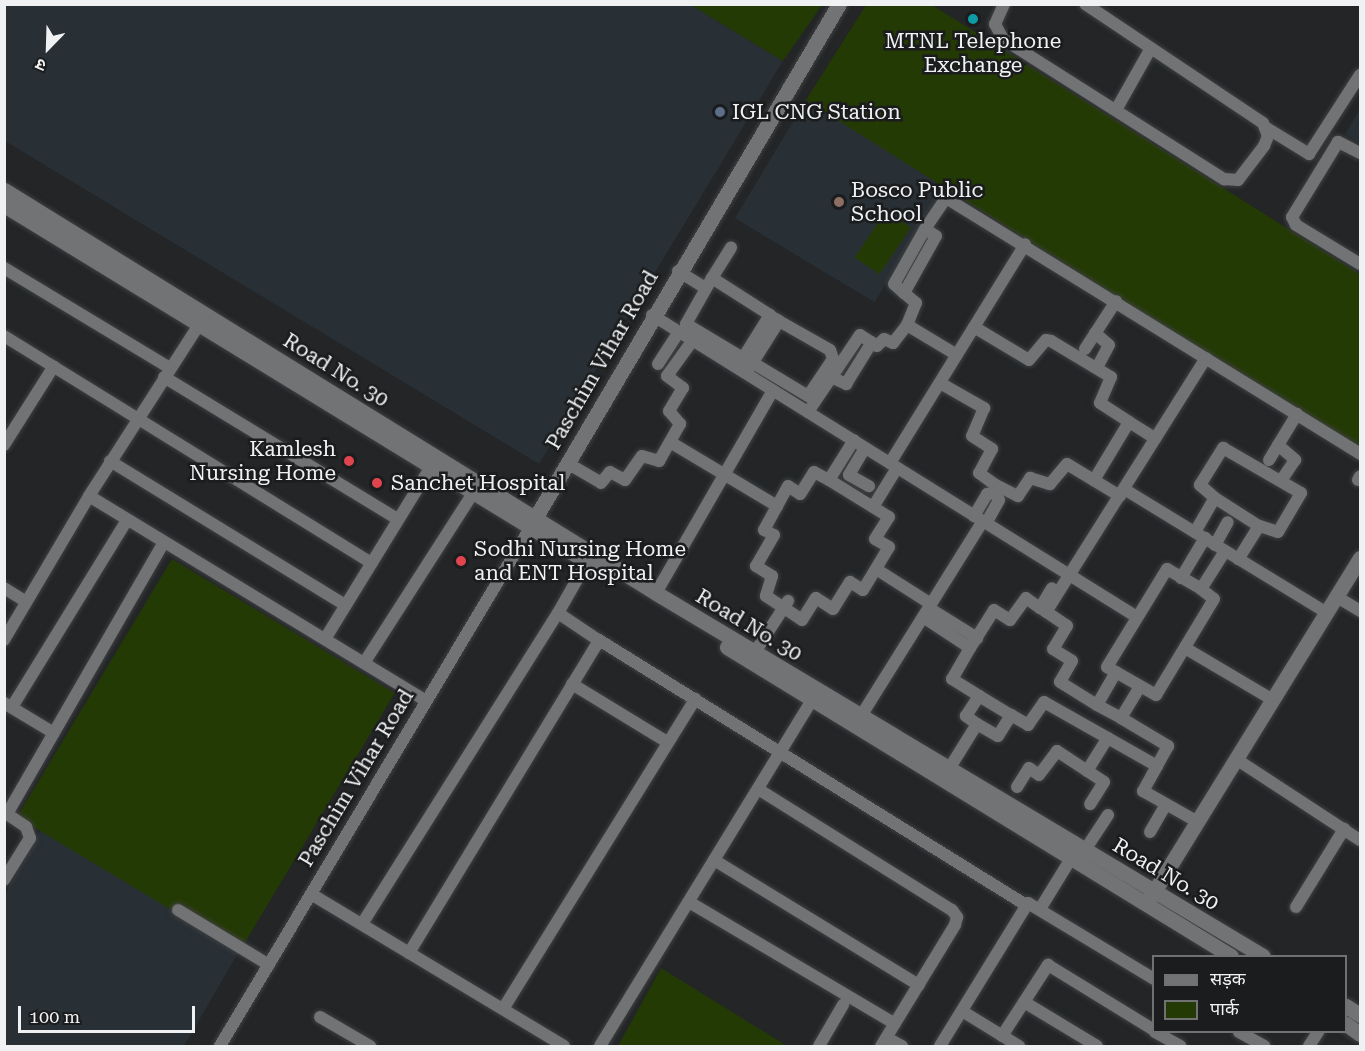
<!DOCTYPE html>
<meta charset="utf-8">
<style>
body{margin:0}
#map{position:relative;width:1365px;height:1051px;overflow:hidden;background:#232527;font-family:"Roboto Serif","Noto Sans Devanagari",serif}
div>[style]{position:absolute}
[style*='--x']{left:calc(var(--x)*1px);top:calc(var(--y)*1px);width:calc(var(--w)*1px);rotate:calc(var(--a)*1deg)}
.built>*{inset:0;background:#282f35;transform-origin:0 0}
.green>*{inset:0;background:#243a05;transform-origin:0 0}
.roads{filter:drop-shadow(0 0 2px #3f4042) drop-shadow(0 0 2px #3f4042)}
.minor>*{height:12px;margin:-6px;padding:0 6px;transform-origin:6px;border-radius:6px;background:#717375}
.tertiary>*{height:15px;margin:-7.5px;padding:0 7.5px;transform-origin:7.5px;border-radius:7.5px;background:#717375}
.dots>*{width:16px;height:16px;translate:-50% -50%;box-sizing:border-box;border:3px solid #1a1c1d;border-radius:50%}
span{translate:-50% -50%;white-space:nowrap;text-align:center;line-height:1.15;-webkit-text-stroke:5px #1a1c1d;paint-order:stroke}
.poi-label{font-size:21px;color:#f0f1f2}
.left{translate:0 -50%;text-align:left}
.right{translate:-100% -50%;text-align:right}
.street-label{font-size:21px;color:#f0f1f2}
.frame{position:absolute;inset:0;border:6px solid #f0f1f2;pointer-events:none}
.legend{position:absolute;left:1152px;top:955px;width:195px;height:78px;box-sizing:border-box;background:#1a1c1d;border:2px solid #707172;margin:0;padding:8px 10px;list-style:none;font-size:18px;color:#f0f1f2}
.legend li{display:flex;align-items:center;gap:12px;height:30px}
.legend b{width:30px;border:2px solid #707172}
.north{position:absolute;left:18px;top:18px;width:60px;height:60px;-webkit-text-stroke:4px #1a1c1d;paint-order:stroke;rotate:203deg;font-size:16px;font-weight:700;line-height:24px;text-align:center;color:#f0f1f2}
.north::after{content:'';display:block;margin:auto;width:21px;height:27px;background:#f0f1f2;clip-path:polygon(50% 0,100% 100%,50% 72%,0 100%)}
.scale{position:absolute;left:18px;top:1006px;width:177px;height:27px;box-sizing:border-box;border:3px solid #f0f1f2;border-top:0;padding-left:8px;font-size:18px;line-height:21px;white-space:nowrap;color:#f0f1f2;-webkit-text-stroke:4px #1a1c1d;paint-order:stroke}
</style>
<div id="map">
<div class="built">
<div style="clip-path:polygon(4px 5px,691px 5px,783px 61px,539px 464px,5px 141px)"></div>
<div style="left:806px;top:100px;width:163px;height:138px;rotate:31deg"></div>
<div style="clip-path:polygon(1360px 109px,1360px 143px,1345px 134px)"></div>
<div style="clip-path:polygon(41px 830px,241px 948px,184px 1046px,5px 1046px,5px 894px)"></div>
</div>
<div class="green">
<div style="clip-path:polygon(691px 5px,822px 5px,783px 61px)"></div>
<div style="clip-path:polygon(866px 5px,932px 5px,1360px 274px,1360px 450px,806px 100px)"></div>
<div style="left:886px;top:211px;width:30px;height:56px;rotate:34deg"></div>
<div style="left:172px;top:559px;width:260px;height:301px;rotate:31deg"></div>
<div style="clip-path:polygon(661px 968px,787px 1046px,618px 1046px)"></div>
</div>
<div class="roads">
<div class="minor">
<div style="--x:1004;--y:4;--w:22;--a:114"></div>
<div style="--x:995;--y:24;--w:17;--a:62"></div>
<div style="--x:1003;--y:39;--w:262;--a:32.4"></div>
<div style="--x:1224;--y:179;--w:14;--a:4"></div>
<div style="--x:1238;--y:180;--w:43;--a:-52.6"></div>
<div style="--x:1264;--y:146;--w:11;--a:-68"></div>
<div style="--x:1268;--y:136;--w:14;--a:-111"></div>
<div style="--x:1263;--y:123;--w:214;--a:-146.2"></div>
<div style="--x:1116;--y:110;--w:71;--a:-60.6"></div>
<div style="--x:1265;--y:127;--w:52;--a:31.5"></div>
<div style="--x:1309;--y:154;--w:94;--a:-57.2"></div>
<div style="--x:1360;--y:153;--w:25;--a:-153"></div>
<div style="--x:1338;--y:142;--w:88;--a:121.5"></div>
<div style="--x:1292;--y:217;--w:9;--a:63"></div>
<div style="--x:1296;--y:225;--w:75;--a:31.4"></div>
<div style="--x:4;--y:268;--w:194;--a:31.1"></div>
<div style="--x:678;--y:271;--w:32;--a:32"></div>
<div style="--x:712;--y:278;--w:36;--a:-58"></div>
<div style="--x:904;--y:293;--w:13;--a:-138"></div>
<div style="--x:894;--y:284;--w:63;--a:-60.6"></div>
<div style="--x:652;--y:315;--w:571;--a:31.91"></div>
<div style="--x:907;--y:325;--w:58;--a:31"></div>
<div style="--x:974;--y:327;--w:64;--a:31"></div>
<div style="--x:1029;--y:360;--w:26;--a:-50"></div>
<div style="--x:1046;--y:340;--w:5;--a:11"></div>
<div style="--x:1051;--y:341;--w:70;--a:31"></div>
<div style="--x:1111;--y:377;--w:28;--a:113"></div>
<div style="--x:1100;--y:403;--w:35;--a:33"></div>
<div style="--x:1129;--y:422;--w:68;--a:121.1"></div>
<div style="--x:1095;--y:333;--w:18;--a:41"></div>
<div style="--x:1109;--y:345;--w:26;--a:118"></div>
<div style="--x:4;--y:336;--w:432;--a:31.7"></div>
<div style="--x:1085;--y:349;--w:57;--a:-57.1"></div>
<div style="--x:742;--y:360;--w:2;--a:-63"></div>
<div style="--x:743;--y:358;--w:51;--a:-57.9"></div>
<div style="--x:770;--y:315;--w:69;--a:-147.5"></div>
<div style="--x:712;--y:278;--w:53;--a:119.5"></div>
<div style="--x:686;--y:324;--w:66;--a:30.8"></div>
<div style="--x:753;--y:363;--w:64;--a:31"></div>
<div style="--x:808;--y:396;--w:45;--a:-56"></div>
<div style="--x:833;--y:359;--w:9;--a:-108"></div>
<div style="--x:830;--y:350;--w:59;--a:-150.4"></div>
<div style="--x:658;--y:364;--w:38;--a:-57"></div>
<div style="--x:748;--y:370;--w:58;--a:-57.7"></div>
<div style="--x:779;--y:321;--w:6;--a:-149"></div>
<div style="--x:164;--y:377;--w:274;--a:31.3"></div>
<div style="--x:831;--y:377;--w:17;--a:25"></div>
<div style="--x:846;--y:384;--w:49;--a:-58.2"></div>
<div style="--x:940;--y:383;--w:51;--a:29.6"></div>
<div style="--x:984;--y:408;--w:30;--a:113"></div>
<div style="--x:972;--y:436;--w:24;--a:33"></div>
<div style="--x:992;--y:449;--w:27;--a:118"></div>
<div style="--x:979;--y:473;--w:19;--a:36"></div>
<div style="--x:994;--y:484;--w:27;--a:27"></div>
<div style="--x:1018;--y:496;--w:22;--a:-56"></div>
<div style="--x:1030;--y:478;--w:21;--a:17"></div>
<div style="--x:1050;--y:484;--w:26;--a:-50"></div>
<div style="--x:1067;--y:464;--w:62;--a:31.1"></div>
<div style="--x:808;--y:412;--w:93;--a:-56"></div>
<div style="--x:860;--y:335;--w:20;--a:33"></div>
<div style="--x:877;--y:346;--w:10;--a:-45"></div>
<div style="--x:884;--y:339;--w:10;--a:24"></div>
<div style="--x:893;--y:343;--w:23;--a:-52"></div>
<div style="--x:907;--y:325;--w:24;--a:-68"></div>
<div style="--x:916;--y:303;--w:16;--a:-140"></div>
<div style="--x:904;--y:293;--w:65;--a:-60.7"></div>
<div style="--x:936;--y:236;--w:13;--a:-148"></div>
<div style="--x:925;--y:229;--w:37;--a:-56"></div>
<div style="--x:946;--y:198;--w:487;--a:31.7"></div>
<div style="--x:1129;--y:422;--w:31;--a:32"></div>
<div style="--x:670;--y:442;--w:125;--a:30.9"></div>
<div style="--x:4;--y:445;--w:93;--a:-57.7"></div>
<div style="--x:1278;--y:445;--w:23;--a:41"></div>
<div style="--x:1295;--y:460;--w:25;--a:124"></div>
<div style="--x:865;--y:448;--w:31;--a:121"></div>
<div style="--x:849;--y:475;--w:23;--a:29"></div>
<div style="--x:1269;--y:460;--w:54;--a:-58.7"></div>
<div style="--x:110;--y:461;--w:276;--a:31.5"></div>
<div style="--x:567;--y:463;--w:39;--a:30"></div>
<div style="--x:601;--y:483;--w:14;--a:-51"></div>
<div style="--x:610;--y:472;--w:17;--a:28"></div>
<div style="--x:625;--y:480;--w:29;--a:-55"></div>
<div style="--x:642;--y:456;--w:18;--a:16"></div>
<div style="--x:659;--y:461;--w:43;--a:-60.4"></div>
<div style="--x:680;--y:424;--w:17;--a:-130"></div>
<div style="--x:669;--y:411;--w:27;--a:-59"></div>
<div style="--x:683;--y:388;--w:20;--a:-143"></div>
<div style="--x:667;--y:376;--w:44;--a:-54.2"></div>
<div style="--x:890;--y:463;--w:257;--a:-58.3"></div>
<div style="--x:829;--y:480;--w:17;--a:-152"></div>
<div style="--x:814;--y:472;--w:26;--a:122"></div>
<div style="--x:800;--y:494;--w:14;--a:-146"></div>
<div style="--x:788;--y:486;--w:50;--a:118.6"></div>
<div style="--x:764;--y:530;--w:11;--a:27"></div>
<div style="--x:774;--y:535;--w:36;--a:120"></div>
<div style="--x:756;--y:566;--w:19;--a:32"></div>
<div style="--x:772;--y:576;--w:21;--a:107"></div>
<div style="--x:766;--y:596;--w:43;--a:33.7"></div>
<div style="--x:802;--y:620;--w:26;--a:-58"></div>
<div style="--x:816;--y:598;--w:20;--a:33"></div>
<div style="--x:833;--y:609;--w:32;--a:-58"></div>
<div style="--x:850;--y:582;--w:15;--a:32"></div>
<div style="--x:863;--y:590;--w:50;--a:-58.8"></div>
<div style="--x:889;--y:547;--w:16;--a:-150"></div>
<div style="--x:875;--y:539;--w:26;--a:-58"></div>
<div style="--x:889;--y:517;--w:70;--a:-148.3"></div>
<div style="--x:829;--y:480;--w:47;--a:-58"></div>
<div style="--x:1358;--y:480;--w:4;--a:-63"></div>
<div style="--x:1124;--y:489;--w:238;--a:31.4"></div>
<div style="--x:89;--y:496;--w:394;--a:31.3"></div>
<div style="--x:1215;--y:498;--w:52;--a:32.5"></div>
<div style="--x:873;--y:507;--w:46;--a:-58.4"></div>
<div style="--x:974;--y:516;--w:26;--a:-59"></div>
<div style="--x:987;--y:494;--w:8;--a:-7"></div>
<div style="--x:995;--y:493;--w:8;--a:60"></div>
<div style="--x:999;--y:500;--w:26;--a:119"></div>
<div style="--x:1195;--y:532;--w:39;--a:-60"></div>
<div style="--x:1215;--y:498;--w:20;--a:-139"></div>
<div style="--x:1200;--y:485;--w:44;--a:-58.1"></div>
<div style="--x:1223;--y:448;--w:90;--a:30"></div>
<div style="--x:1301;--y:493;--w:45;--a:120.5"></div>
<div style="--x:1278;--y:532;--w:20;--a:-162"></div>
<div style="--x:1259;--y:526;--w:39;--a:122"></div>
<div style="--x:1215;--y:545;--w:26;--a:-61"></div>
<div style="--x:587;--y:562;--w:59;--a:119.6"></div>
<div style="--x:558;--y:613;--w:48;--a:34"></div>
<div style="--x:876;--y:569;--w:65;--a:32.5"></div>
<div style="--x:1181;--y:578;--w:47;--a:-59"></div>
<div style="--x:4;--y:588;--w:26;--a:32"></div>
<div style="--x:1201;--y:589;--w:16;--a:38"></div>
<div style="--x:1214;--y:599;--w:112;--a:121.1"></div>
<div style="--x:1156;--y:695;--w:56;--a:-150.3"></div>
<div style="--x:1107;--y:667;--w:115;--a:-58.5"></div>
<div style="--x:1167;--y:569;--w:39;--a:30"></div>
<div style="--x:1201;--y:589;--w:45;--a:-57.7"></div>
<div style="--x:656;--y:593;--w:234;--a:-60"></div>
<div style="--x:1337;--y:597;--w:27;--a:31"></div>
<div style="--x:929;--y:608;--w:57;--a:32"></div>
<div style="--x:1042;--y:609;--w:30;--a:34"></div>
<div style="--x:1067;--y:626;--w:27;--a:121"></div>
<div style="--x:1053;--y:649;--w:22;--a:32"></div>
<div style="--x:1072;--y:661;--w:24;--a:120"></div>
<div style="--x:1060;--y:682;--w:44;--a:31.9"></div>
<div style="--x:1046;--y:612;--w:300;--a:-57.8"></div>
<div style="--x:923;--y:617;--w:56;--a:33.4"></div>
<div style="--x:970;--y:648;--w:45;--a:-57.7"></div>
<div style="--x:994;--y:610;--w:19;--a:32"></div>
<div style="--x:1010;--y:620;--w:27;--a:-54"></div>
<div style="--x:1026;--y:598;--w:17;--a:36"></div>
<div style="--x:1040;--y:608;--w:23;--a:-59"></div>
<div style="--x:325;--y:639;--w:202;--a:-58.4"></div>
<div style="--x:4;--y:640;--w:167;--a:-59.4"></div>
<div style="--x:89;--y:496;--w:213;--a:-57.3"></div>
<div style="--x:970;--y:648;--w:36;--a:120"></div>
<div style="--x:952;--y:679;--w:32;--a:32"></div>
<div style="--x:1185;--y:648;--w:102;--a:30.6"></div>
<div style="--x:755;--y:652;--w:61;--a:-57.1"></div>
<div style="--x:364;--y:663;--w:202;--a:-57.3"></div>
<div style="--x:1116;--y:672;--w:38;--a:120"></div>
<div style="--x:1097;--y:705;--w:27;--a:28"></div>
<div style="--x:1121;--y:718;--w:37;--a:-59"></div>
<div style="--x:572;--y:684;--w:111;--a:31.4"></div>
<div style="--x:4;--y:703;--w:58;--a:31"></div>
<div style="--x:12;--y:707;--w:220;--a:-58.4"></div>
<div style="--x:861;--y:716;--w:230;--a:-58"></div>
<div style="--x:1121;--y:718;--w:55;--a:30.8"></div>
<div style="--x:1168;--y:746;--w:23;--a:119"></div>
<div style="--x:977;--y:724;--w:14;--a:-144"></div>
<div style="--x:966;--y:716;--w:24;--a:-57"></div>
<div style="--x:979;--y:696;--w:37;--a:31"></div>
<div style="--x:1236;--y:759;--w:148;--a:33.2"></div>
<div style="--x:949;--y:769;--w:53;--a:-58.1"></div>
<div style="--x:977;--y:724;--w:24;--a:30"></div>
<div style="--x:998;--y:736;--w:25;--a:-58"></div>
<div style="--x:1011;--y:715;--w:20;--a:30"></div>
<div style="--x:1028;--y:725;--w:28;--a:-55"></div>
<div style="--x:1044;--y:702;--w:130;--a:29.5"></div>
<div style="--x:1157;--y:766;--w:29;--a:119"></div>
<div style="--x:1143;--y:791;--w:63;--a:29.4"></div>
<div style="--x:1087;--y:771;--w:39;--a:-58"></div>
<div style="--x:1017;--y:787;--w:22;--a:-58"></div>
<div style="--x:1029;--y:768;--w:12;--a:35"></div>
<div style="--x:1039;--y:775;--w:30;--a:-53"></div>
<div style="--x:1057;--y:751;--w:56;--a:33.4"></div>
<div style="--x:1104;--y:782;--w:26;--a:122"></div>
<div style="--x:758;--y:789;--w:229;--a:32"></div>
<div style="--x:952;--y:910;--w:9;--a:54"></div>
<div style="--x:957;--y:917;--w:8;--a:104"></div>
<div style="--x:955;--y:925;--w:142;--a:121.4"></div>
<div style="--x:4;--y:812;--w:27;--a:34"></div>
<div style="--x:26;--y:827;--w:12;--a:70"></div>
<div style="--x:30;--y:838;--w:49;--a:121.8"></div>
<div style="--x:7;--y:814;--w:314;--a:-60"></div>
<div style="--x:1150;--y:832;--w:32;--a:-60"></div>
<div style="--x:1085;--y:850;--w:42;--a:-56.7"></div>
<div style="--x:714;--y:860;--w:240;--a:31.4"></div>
<div style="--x:311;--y:894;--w:295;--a:31"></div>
<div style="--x:689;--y:902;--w:239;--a:30.6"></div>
<div style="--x:1296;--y:907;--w:92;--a:-58.4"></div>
<div style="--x:1040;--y:909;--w:67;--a:-58.4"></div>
<div style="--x:178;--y:910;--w:106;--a:31.1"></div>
<div style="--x:362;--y:924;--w:368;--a:-57.8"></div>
<div style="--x:409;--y:953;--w:366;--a:-58.7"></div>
<div style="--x:599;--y:640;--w:503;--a:31.82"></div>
<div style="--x:1024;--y:1002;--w:85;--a:31.1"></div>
<div style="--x:503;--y:1009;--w:365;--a:-58.2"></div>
<div style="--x:962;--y:1011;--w:67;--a:31.6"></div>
<div style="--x:320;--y:1017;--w:58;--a:30.1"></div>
<div style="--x:1155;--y:1032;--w:29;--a:29"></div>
<div style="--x:1239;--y:1032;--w:29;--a:29"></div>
<div style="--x:1002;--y:1036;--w:85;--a:-57.1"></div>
<div style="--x:1048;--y:965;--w:124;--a:31.5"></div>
<div style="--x:887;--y:1038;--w:17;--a:28"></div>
<div style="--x:220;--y:1046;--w:604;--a:-59.1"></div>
<div style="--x:600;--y:1046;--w:415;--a:-58.5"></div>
<div style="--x:819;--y:1046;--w:48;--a:-59.7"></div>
<div style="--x:940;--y:1046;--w:168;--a:-58.4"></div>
<div style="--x:1028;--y:903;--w:147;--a:31.1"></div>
<div style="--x:1309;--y:1046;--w:17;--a:-57"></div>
</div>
<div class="tertiary">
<div style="--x:4;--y:190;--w:766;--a:31.72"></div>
<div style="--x:656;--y:593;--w:707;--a:30.88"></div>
<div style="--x:4;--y:205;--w:701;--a:31.47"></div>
<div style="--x:531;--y:525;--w:605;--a:-59.41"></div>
<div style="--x:727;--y:647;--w:591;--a:31.51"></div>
<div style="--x:1150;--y:898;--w:400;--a:-58.3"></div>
<div style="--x:1346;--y:1006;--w:17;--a:33"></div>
<div style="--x:1346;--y:1024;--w:17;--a:36"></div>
</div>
</div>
<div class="dots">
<div style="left:973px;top:19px;background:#0f9aa8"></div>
<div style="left:720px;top:112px;background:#5c6f8a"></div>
<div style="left:839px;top:202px;background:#8d6e63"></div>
<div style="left:349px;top:461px;background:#e0444e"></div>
<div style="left:377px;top:483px;background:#e0444e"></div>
<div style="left:461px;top:561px;background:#e0444e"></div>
</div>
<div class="poi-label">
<span style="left:973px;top:53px">MTNL Telephone<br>Exchange</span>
<span class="left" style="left:732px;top:112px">IGL CNG Station</span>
<span class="left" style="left:851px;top:202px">Bosco Public<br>School</span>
<span class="right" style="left:336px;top:461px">Kamlesh<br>Nursing Home</span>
<span class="left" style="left:391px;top:483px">Sanchet Hospital</span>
<span class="left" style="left:474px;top:561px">Sodhi Nursing Home<br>and ENT Hospital</span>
</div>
<div class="street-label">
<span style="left:602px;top:360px;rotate:-60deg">Paschim Vihar Road</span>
<span style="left:336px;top:370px;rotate:32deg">Road No. 30</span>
<span style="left:749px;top:625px;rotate:31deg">Road No. 30</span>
<span style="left:356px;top:778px;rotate:-59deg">Paschim Vihar Road</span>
<span style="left:1166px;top:874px;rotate:31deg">Road No. 30</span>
</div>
<div class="frame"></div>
<ul class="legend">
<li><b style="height:8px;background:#717375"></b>सड़क</li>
<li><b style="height:16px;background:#243a05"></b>पार्क</li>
</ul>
<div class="north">उ</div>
<div class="scale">100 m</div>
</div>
